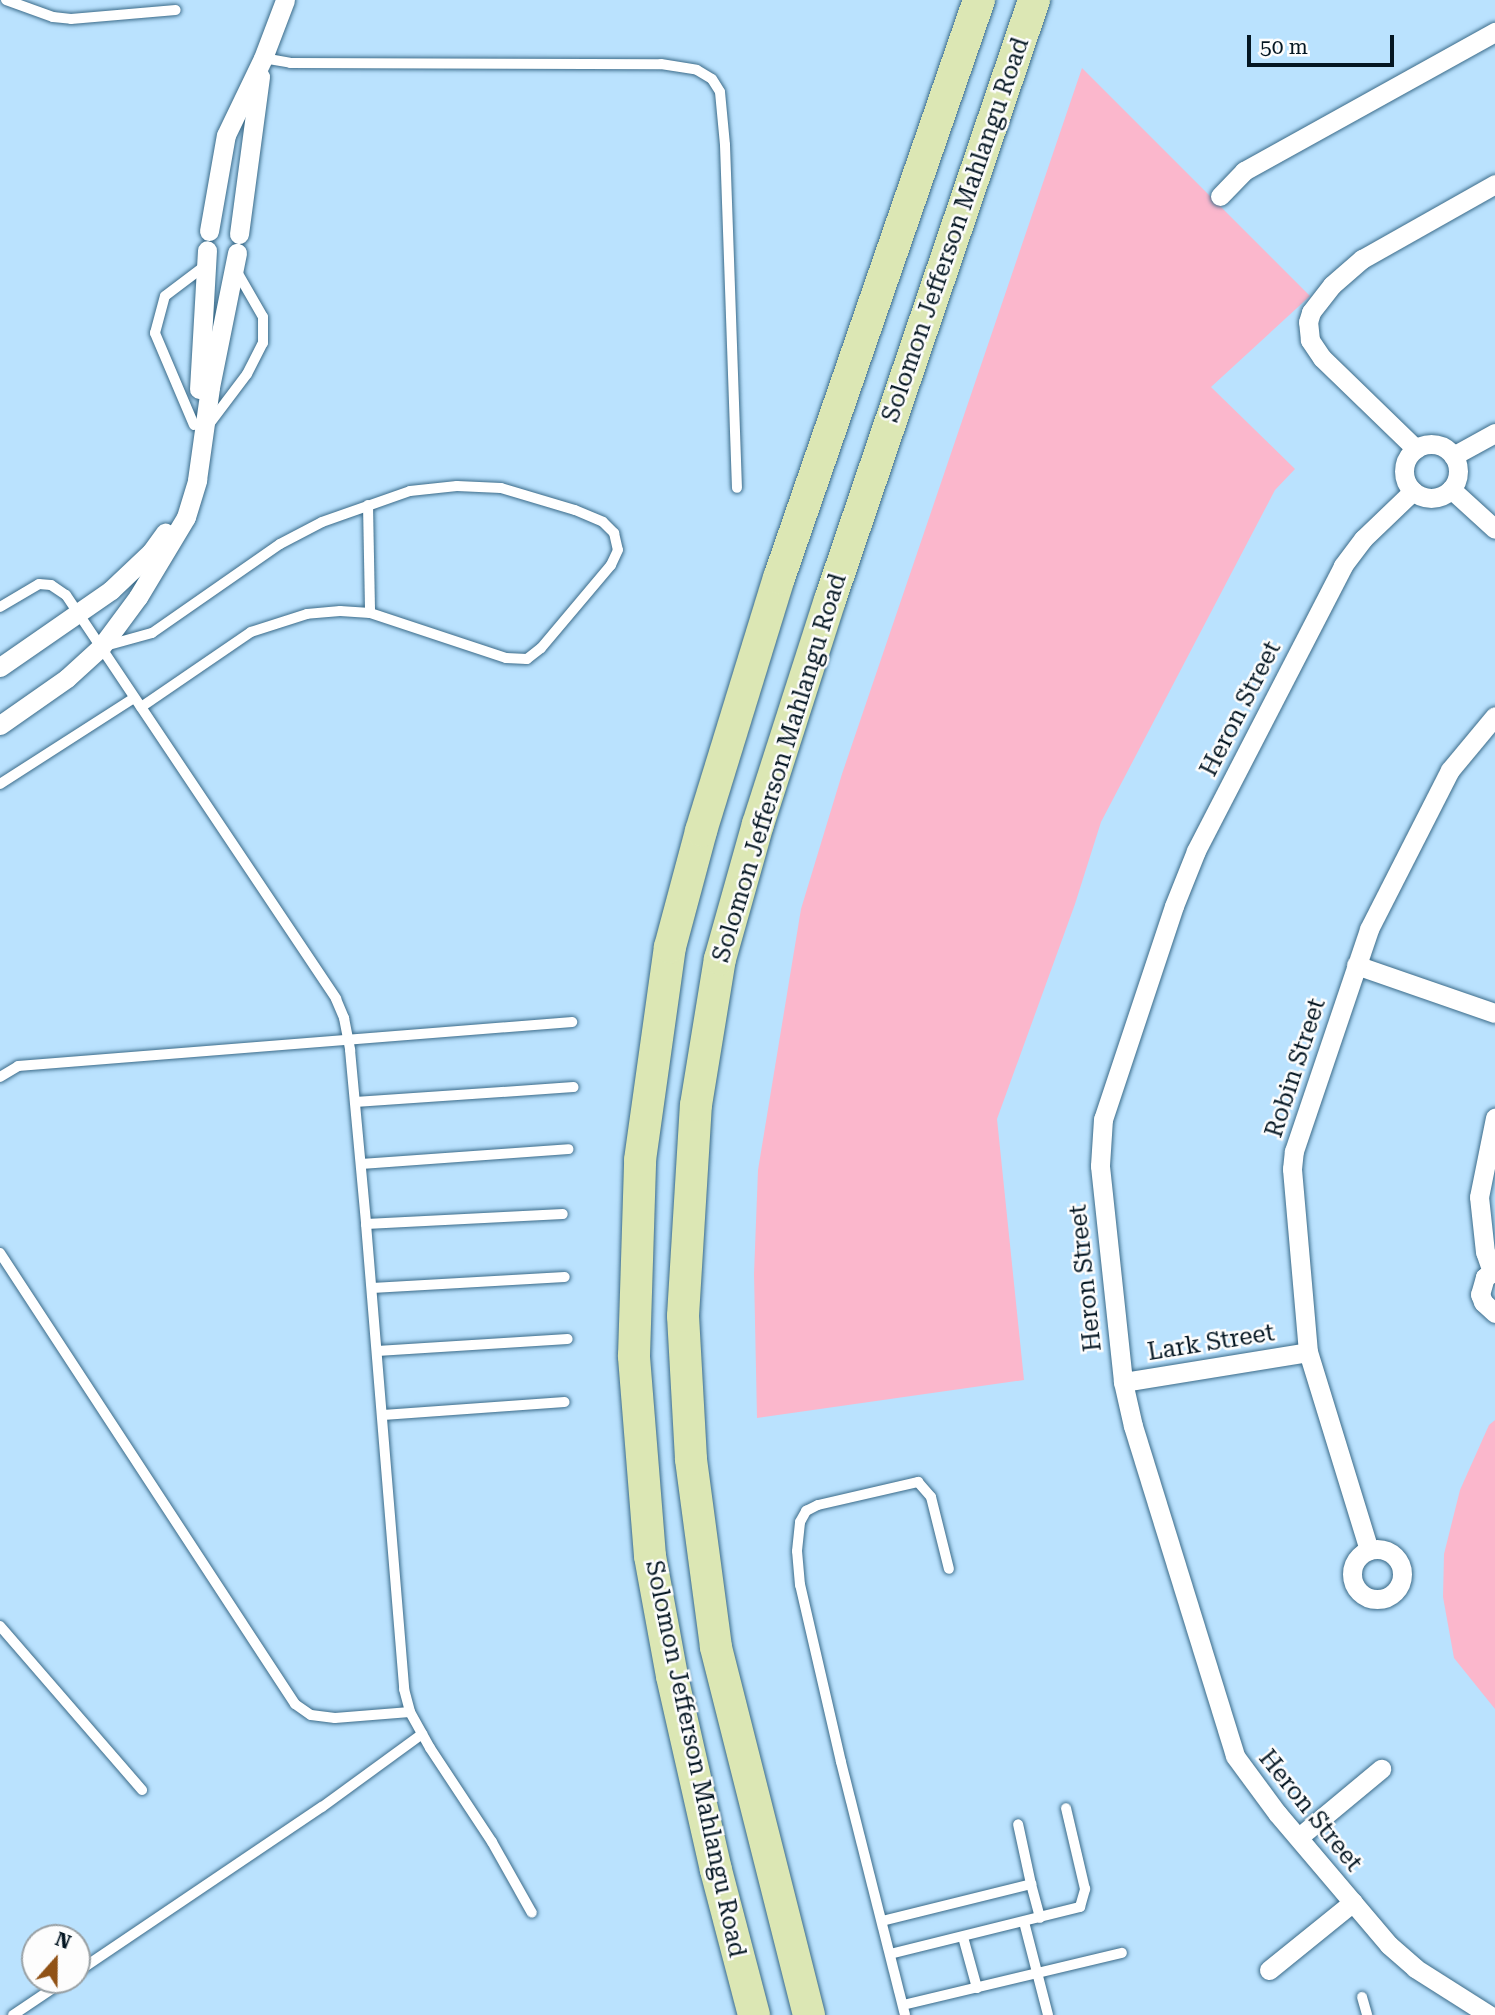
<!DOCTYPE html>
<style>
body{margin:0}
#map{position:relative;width:1495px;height:2015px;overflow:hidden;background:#bae2fe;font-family:"Roboto Serif",serif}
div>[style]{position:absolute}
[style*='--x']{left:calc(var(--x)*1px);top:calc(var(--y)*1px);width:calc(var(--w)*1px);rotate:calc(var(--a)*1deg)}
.green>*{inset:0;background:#fbb7cc}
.roads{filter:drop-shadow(0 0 2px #3b6b89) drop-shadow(0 0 2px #3b6b89)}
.service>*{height:10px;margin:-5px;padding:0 5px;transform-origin:5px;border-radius:5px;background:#fff}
.minor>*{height:19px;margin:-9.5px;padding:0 9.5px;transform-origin:9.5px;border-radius:9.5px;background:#fff}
.minor>.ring{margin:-9.5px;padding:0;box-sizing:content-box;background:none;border:19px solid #fff;border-radius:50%}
.primary>*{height:32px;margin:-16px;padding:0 16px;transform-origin:16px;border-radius:16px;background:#dce7b4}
span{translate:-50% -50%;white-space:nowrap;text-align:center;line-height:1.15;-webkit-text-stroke:5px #fdfdfd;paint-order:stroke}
.street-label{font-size:24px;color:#041622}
.north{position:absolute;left:21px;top:1924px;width:70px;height:70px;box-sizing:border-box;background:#fdfdfd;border:2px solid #99a1a5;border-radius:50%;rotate:21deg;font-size:19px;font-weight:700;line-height:28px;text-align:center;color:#041622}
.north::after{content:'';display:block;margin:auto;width:24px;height:32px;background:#905216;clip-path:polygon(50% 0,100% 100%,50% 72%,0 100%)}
.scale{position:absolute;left:1247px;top:35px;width:147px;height:32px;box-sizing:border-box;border:4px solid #041622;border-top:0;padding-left:9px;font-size:21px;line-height:24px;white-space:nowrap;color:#041622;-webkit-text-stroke:5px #fdfdfd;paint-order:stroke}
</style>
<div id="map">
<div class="green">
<div style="clip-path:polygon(1082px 68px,1310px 296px,1211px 387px,1295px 469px,1275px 490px,1101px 822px,1075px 904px,997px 1119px,1024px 1380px,757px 1418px,754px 1274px,758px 1170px,801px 909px,842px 774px)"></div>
<div style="clip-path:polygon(1495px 1420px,1495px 1709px,1454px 1658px,1443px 1597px,1444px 1554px,1460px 1490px,1489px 1425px)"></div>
</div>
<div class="roads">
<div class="service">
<div style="--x:6;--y:0;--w:50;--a:19.9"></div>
<div style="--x:53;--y:17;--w:18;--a:6"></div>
<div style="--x:71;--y:19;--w:105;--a:-4.9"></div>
<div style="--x:263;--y:58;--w:27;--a:10"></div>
<div style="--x:290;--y:63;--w:371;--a:0.2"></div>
<div style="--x:661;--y:64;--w:36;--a:9"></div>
<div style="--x:697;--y:70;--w:17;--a:31"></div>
<div style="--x:712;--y:79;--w:15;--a:58"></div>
<div style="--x:720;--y:92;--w:53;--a:84.6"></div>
<div style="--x:725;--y:145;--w:343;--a:88"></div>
<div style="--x:210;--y:423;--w:61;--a:-52.9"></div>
<div style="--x:247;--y:374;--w:35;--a:-63"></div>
<div style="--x:263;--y:343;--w:26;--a:-90"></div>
<div style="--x:263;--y:317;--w:54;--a:-119.9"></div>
<div style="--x:194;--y:425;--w:100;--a:-113"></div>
<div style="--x:155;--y:333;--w:38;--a:-75"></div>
<div style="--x:165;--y:296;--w:51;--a:-37.1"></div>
<div style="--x:368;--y:505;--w:108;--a:88.9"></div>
<div style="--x:0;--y:607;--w:45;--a:-30.5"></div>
<div style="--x:39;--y:584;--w:12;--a:5"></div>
<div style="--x:51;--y:585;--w:18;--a:34"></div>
<div style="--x:66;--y:595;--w:486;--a:56.2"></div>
<div style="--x:336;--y:999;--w:21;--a:67"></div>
<div style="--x:344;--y:1018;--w:33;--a:79"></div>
<div style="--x:350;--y:1050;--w:175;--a:84.7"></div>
<div style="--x:366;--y:1224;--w:467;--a:85.3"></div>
<div style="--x:404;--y:1689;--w:24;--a:75"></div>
<div style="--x:410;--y:1712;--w:41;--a:60.9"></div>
<div style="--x:430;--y:1748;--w:113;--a:56.6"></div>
<div style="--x:492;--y:1842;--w:81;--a:60.6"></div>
<div style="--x:105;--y:646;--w:49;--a:-15.5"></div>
<div style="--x:152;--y:633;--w:156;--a:-34.8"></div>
<div style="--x:280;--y:544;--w:47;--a:-27.6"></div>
<div style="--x:322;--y:522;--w:93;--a:-19.4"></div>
<div style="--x:410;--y:491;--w:47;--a:-6.1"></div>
<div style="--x:457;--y:486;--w:44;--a:2.6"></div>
<div style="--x:501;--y:488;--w:77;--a:16.6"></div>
<div style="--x:575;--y:510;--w:30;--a:23"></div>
<div style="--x:603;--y:522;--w:16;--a:45"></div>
<div style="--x:614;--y:533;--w:17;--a:77"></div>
<div style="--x:618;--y:550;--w:17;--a:115"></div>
<div style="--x:611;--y:565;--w:109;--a:130.1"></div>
<div style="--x:541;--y:648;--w:18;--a:142"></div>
<div style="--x:527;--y:659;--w:21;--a:-177"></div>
<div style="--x:506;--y:658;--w:143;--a:-161.7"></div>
<div style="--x:370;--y:613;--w:30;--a:-176"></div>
<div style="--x:340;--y:611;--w:33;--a:175"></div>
<div style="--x:307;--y:614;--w:59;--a:162.2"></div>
<div style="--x:251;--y:632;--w:133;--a:145.7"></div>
<div style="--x:0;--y:784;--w:159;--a:-32.7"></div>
<div style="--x:0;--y:1077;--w:21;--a:-31"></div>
<div style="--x:18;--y:1066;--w:556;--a:-4.54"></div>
<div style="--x:355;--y:1102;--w:219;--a:-3.9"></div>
<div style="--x:361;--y:1164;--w:208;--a:-4.1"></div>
<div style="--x:366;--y:1224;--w:197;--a:-2.9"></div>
<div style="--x:0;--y:1253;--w:539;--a:56.81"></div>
<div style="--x:295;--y:1704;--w:19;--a:35"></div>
<div style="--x:311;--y:1715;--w:24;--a:7"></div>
<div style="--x:335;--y:1718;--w:75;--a:-4.6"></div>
<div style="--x:372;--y:1288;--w:193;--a:-3.3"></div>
<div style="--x:377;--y:1351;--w:191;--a:-3.6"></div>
<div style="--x:383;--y:1415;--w:182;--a:-4.1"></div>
<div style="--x:0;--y:1626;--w:217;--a:49.1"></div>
<div style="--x:1031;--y:1884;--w:35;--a:75"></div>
<div style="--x:882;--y:1921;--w:154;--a:-13.9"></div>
<div style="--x:1031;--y:1884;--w:61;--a:-102.2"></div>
<div style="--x:1024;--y:1922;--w:96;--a:75.5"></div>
<div style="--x:963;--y:1937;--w:53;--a:74.6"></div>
<div style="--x:890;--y:1954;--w:196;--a:-13.9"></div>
<div style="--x:1080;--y:1907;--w:19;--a:-74"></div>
<div style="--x:1085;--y:1889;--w:83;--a:-103.2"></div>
<div style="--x:77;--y:1972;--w:295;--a:-34"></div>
<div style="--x:322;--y:1807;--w:124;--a:-36.1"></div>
<div style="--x:1362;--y:1997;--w:19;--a:74"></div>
<div style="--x:903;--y:2005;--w:225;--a:-13.4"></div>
<div style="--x:13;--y:2015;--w:63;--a:-33.9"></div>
<div style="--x:905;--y:2015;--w:261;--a:-104.2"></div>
<div style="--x:841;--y:1762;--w:182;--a:-103"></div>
<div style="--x:800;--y:1585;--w:34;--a:-95"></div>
<div style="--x:797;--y:1551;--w:29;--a:-84"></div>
<div style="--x:800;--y:1522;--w:13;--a:-61"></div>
<div style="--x:806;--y:1511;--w:13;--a:-27"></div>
<div style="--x:818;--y:1505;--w:103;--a:-13"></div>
<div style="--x:918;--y:1482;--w:20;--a:49"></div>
<div style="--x:931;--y:1497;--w:74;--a:76"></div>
</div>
<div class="minor">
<div style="--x:1220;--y:196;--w:35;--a:-46"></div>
<div style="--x:1244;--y:171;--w:287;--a:-29"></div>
<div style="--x:209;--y:231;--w:97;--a:-80"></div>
<div style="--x:226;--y:135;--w:85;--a:-64.3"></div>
<div style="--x:263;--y:58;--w:62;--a:-69.2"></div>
<div style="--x:239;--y:234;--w:159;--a:-82.4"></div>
<div style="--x:199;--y:389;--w:139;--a:-86.7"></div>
<div class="ring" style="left:1404px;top:444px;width:35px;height:35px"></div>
<div style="--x:1416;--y:449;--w:131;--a:-135.9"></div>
<div style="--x:1322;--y:358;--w:22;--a:-124"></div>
<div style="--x:1310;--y:340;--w:18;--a:-96"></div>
<div style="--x:1308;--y:322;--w:10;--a:-73"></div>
<div style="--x:1311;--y:312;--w:34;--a:-52"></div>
<div style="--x:1332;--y:285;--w:40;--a:-41"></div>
<div style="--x:1362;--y:259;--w:153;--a:-29.4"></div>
<div style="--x:1453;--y:456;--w:48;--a:-28.7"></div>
<div style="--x:1451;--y:489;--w:59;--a:42.3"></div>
<div style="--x:1413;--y:491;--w:69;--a:136.2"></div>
<div style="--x:1363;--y:539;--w:34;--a:127"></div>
<div style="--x:1343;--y:566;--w:321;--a:117.3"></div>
<div style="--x:1196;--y:851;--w:59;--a:111.8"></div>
<div style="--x:1174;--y:906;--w:225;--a:108.4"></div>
<div style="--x:1103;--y:1119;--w:47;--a:93.7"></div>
<div style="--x:1100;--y:1166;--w:217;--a:83.9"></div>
<div style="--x:1123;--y:1382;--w:45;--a:77.2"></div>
<div style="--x:1133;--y:1426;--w:345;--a:72.8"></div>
<div style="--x:1235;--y:1756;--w:71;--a:53.6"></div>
<div style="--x:1277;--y:1813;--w:173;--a:49.7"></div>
<div style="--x:1389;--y:1945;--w:35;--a:41"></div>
<div style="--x:1415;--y:1968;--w:88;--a:32.4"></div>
<div style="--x:0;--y:667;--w:135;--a:-34.7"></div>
<div style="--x:111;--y:590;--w:55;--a:-43.5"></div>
<div style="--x:151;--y:552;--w:24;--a:-54"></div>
<div style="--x:0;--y:725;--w:82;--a:-35"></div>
<div style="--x:67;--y:678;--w:46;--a:-42.4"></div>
<div style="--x:101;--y:647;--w:62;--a:-53.5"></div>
<div style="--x:138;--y:597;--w:93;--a:-59"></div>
<div style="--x:186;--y:517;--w:39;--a:-73"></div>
<div style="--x:197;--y:480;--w:94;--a:-82"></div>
<div style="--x:210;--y:387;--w:137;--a:-78.6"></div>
<div style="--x:1356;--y:965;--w:147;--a:19.1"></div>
<div style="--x:1495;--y:1271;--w:12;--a:149"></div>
<div style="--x:1485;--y:1277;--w:18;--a:106"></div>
<div style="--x:1480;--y:1294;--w:9;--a:69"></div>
<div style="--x:1483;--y:1302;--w:16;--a:43"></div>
<div style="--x:1492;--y:1272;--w:21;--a:-109"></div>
<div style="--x:1485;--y:1252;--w:55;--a:-96.2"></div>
<div style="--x:1479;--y:1197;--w:81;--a:-78.6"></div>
<div style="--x:1123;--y:1382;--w:187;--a:-9.2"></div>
<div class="ring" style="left:1352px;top:1549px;width:31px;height:31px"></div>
<div style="--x:1369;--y:1550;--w:207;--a:-107.1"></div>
<div style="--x:1308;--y:1352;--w:184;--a:-95"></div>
<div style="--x:1292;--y:1169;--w:18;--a:-84"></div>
<div style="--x:1294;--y:1151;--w:234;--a:-71.3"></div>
<div style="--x:1369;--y:929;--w:178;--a:-63"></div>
<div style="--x:1450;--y:770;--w:70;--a:-50.2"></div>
<div style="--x:1299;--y:1837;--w:107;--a:-39.7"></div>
<div style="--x:1269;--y:1970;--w:108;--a:-39"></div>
</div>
<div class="primary">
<div style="--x:754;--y:2015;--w:150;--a:-104.7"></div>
<div style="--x:716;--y:1870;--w:199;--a:-102.8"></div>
<div style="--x:672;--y:1676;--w:122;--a:-100.4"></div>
<div style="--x:650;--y:1556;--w:201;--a:-94.6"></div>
<div style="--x:634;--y:1356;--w:196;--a:-88.2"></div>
<div style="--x:640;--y:1160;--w:215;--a:-82"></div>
<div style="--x:670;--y:947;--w:120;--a:-75"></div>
<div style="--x:701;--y:831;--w:265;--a:-72.9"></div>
<div style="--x:779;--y:578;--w:612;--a:-70.91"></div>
<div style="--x:809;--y:2015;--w:380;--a:-104.2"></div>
<div style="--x:716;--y:1647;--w:190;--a:-97.6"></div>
<div style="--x:691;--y:1459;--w:143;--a:-93.2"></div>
<div style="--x:683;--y:1316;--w:211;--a:-86.5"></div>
<div style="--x:696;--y:1105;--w:148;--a:-80.7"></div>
<div style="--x:720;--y:959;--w:140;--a:-74.3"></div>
<div style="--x:758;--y:824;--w:235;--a:-72.2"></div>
<div style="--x:830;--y:600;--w:634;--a:-71.22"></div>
</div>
</div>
<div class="street-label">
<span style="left:956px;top:230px;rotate:-71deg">Solomon Jefferson Mahlangu Road</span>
<span style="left:1241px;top:709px;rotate:-63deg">Heron Street</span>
<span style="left:780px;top:768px;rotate:-73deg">Solomon Jefferson Mahlangu Road</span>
<span style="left:1296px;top:1068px;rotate:-72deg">Robin Street</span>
<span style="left:1086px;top:1278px;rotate:-96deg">Heron Street</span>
<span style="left:1211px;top:1343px;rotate:-9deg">Lark Street</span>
<span style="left:695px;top:1759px;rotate:78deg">Solomon Jefferson Mahlangu Road</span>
<span style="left:1310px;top:1811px;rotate:51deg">Heron Street</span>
</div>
<div class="north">N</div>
<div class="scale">50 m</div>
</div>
